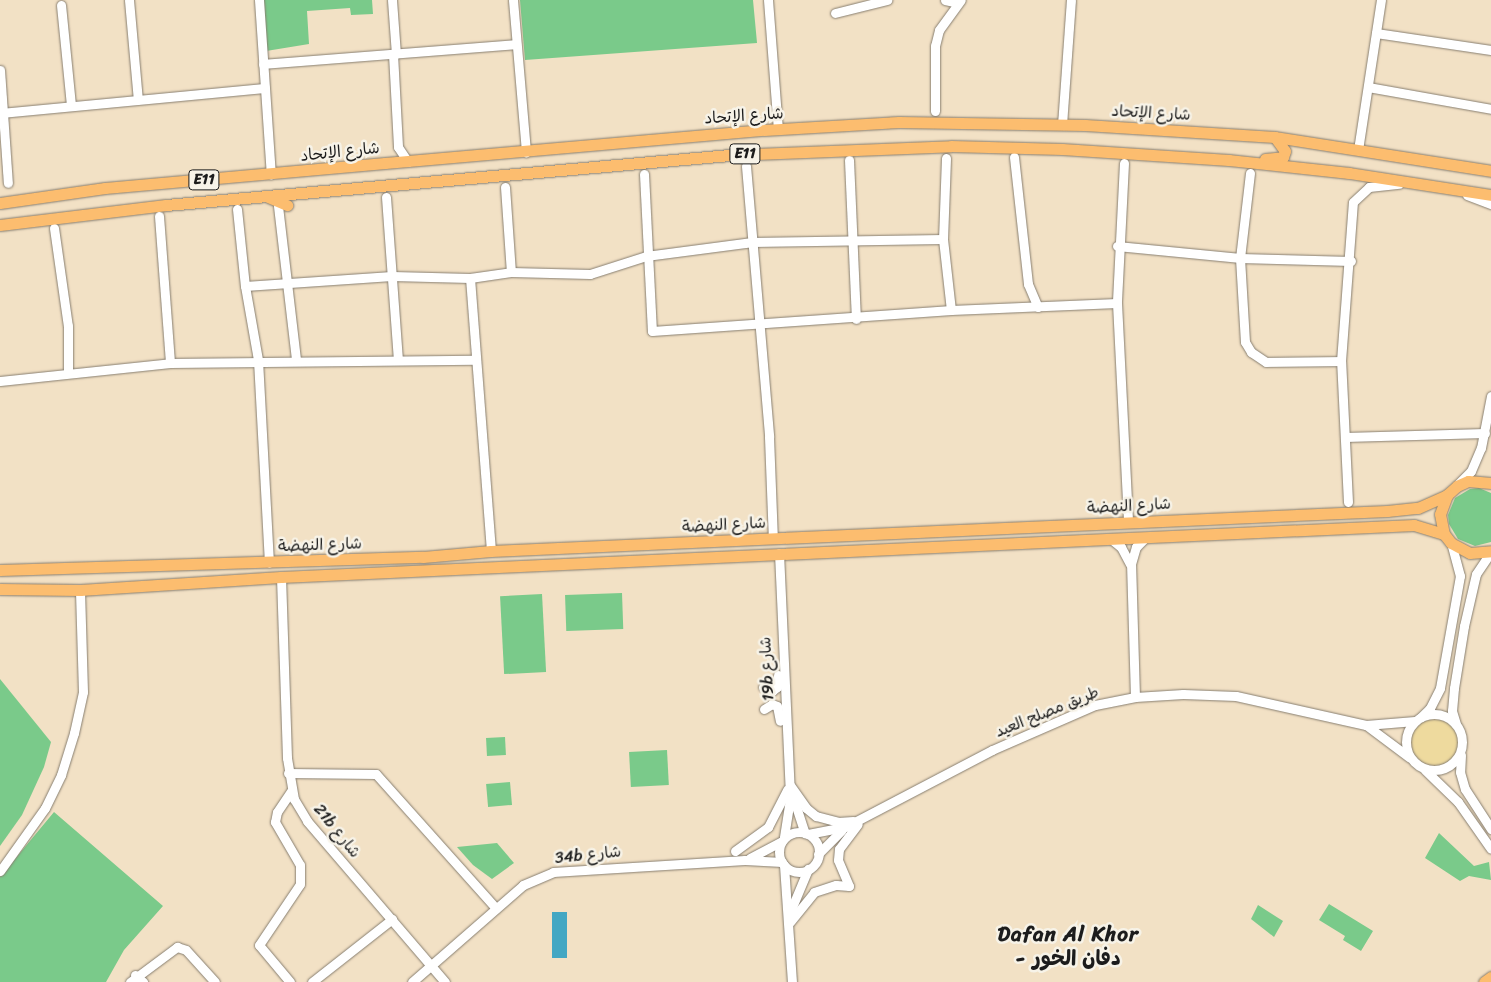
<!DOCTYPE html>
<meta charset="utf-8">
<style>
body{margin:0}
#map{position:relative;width:1491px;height:982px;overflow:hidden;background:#f2e1c5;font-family:Sriracha,"Playpen Sans Arabic",sans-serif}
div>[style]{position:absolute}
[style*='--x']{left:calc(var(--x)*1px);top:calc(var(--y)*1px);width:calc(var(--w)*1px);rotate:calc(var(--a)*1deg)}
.green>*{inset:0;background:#7aca8a;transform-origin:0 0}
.sand>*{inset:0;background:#eeda9e}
.round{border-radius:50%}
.water>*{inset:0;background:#43a7c3;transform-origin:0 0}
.roads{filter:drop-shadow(0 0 1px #877e70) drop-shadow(0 0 1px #877e70)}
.minor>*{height:9px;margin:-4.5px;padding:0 4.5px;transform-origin:4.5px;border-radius:4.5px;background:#fff}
.minor>.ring{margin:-4.5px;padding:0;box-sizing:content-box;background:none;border:9px solid #fff;border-radius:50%}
.major>*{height:11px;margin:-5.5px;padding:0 5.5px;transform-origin:5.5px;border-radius:5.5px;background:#fcbd6f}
span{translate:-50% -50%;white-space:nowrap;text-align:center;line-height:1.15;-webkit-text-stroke:5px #f7f3e8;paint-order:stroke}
.shield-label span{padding:1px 4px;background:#f7f3e8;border:1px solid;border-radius:4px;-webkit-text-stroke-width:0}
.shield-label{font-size:15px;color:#1c1c1c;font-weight:700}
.street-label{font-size:16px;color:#1c1c1c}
.district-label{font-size:21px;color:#1c1c1c;font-weight:700;letter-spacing:1px}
</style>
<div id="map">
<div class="green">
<div style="clip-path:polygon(259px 0,372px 0,373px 14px,351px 15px,350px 8px,307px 11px,309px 44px,260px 52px)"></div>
<div style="clip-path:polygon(520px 0,753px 0,757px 43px,525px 60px)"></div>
<div style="clip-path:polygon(1479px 488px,1491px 493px,1491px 542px,1475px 546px,1458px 539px,1449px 524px,1448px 515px,1455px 498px,1470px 489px)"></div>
<div style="left:622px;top:593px;width:36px;height:57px;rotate:88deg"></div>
<div style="left:542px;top:594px;width:78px;height:42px;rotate:87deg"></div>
<div style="clip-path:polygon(0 679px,51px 742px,44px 767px,22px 815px,0 846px)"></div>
<div style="left:505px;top:737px;width:18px;height:19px;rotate:87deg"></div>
<div style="left:667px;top:750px;width:35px;height:38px;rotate:87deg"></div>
<div style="left:510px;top:782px;width:23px;height:24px;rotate:85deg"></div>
<div style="clip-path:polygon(54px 812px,163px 906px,124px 950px,106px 982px,0 982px,0 877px)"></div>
<div style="clip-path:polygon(1439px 833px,1474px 866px,1489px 862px,1491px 880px,1469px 876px,1460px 881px,1425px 858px)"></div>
<div style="clip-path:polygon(497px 843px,514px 863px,492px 879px,473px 865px,457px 847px)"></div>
<div style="clip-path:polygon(1329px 904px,1373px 931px,1361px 951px,1343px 940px,1345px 936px,1319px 920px)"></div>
<div style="clip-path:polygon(1258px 905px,1283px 921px,1274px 937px,1251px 919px)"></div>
</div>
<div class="sand">
<div class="round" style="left:1410px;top:719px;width:48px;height:48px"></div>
</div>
<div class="water">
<div style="left:552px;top:912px;width:15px;height:46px"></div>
</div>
<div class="roads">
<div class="minor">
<div style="--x:129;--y:0;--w:100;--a:84.9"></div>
<div style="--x:259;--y:0;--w:175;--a:86.1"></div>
<div style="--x:392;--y:0;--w:54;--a:85.8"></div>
<div style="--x:513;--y:0;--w:153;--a:85.1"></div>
<div style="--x:768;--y:0;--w:130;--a:85.6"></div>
<div style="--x:945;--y:0;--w:13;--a:13"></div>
<div style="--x:61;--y:5;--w:100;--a:84.3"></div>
<div style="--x:835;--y:13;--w:54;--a:-14"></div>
<div style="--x:1376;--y:33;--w:116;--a:8.4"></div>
<div style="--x:393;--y:54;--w:93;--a:86.9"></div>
<div style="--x:398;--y:147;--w:18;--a:56"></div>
<div style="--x:263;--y:64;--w:254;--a:-4.5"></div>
<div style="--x:0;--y:70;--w:113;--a:86"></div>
<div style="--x:1368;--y:87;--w:125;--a:10.1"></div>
<div style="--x:935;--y:111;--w:65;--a:-90"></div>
<div style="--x:935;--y:46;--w:16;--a:-76"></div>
<div style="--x:939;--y:30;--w:37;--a:-54"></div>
<div style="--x:0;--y:113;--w:266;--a:-5.4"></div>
<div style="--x:1062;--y:125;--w:125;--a:-85.9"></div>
<div style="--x:1358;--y:150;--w:152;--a:-81.3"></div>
<div style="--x:1014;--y:157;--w:128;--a:83.7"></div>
<div style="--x:1028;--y:284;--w:25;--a:67"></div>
<div style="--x:946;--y:158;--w:81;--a:92.1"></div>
<div style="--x:943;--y:239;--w:71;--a:83.6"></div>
<div style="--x:849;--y:160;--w:159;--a:87.5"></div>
<div style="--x:1124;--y:163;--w:140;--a:92.9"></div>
<div style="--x:1117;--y:303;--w:220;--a:87.1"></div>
<div style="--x:746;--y:166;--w:272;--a:85.1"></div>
<div style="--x:769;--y:437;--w:102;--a:87.8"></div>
<div style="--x:1250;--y:173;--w:86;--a:96.7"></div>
<div style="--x:1240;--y:258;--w:84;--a:86.6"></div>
<div style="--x:1245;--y:342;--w:12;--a:59"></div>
<div style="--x:1251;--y:352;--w:18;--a:34"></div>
<div style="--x:1266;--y:362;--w:75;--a:-0.8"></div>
<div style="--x:644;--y:174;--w:157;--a:87.1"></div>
<div style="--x:652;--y:331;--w:300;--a:-4"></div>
<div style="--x:951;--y:310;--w:166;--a:-2.4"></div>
<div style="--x:505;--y:187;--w:85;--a:86"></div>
<div style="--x:1467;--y:195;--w:26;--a:21"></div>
<div style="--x:386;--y:197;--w:163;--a:85.8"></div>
<div style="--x:278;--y:206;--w:155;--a:83.3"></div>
<div style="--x:237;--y:209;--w:77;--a:84.1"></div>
<div style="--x:245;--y:286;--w:75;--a:80"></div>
<div style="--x:258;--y:360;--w:203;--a:86.9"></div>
<div style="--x:159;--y:216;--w:147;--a:85.7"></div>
<div style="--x:54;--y:228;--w:99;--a:81.9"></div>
<div style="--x:68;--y:326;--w:46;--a:90"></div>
<div style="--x:1117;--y:246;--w:124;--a:5.6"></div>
<div style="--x:1240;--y:258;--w:111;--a:1.5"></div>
<div style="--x:470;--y:278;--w:274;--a:85.6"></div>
<div style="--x:245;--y:286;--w:147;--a:-3.9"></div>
<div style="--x:392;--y:276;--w:78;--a:1.5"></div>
<div style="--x:470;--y:278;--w:41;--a:-8.3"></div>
<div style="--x:511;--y:272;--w:79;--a:1.5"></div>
<div style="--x:590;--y:274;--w:59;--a:-17.8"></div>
<div style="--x:646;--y:256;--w:107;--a:-7.5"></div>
<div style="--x:752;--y:242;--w:191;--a:-0.9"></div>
<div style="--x:0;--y:381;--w:171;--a:-6"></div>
<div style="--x:170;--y:363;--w:305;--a:-0.6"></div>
<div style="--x:1345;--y:437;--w:140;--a:-1.6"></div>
<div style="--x:1458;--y:484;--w:18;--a:-45"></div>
<div style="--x:1471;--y:471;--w:25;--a:-67"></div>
<div style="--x:1481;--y:448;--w:53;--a:-79.1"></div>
<div style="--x:1348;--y:502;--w:141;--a:-92.8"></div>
<div style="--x:1341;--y:361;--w:159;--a:-85.7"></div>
<div style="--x:1353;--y:202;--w:22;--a:-43"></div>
<div style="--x:1369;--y:187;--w:30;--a:-6"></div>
<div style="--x:1111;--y:539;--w:13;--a:39"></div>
<div style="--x:1121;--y:547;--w:19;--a:62"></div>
<div style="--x:779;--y:553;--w:246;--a:87.4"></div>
<div style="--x:790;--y:799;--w:39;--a:99"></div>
<div style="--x:281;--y:577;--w:181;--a:88.1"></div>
<div style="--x:287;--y:758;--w:42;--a:80.3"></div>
<div style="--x:294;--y:799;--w:26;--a:59"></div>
<div style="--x:307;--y:821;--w:212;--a:49.4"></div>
<div style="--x:763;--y:687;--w:10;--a:24"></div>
<div style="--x:772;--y:691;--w:6;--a:-39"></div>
<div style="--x:777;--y:687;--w:12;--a:-85"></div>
<div style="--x:1135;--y:697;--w:133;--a:-91.7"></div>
<div style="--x:1131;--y:564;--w:18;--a:-74"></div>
<div style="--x:1136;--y:547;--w:13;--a:-45"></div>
<div style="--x:764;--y:709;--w:9;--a:-32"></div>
<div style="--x:772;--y:704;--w:5;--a:22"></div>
<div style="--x:777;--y:706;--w:15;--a:79"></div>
<div class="ring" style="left:1406px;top:714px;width:47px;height:47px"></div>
<div style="--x:1421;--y:717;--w:13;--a:-45"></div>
<div style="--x:1430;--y:708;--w:22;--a:-63"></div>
<div style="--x:1440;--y:688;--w:114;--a:-79.9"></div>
<div style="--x:1460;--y:576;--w:34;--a:-105"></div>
<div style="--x:1456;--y:724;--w:14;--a:-107"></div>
<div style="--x:1452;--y:711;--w:23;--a:-85"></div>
<div style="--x:1454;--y:688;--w:63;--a:-80.8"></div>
<div style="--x:1464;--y:626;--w:53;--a:-77"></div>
<div style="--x:1476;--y:574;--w:27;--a:-56"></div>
<div style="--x:1366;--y:725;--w:54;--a:36.7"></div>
<div style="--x:1461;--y:755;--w:17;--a:93"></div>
<div style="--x:1460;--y:772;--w:18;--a:74"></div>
<div style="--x:1465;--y:789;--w:48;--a:57"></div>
<div style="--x:1425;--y:770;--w:46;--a:44.1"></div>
<div style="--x:1458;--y:802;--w:57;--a:54.9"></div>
<div style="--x:288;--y:773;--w:88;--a:0.7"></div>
<div style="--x:376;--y:774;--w:180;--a:48.2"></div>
<div style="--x:790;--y:785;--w:28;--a:55"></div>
<div style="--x:806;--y:808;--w:13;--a:39"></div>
<div style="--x:816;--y:816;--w:23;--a:15"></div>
<div style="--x:838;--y:822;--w:15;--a:-4"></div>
<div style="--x:793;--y:797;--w:38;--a:72"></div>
<div class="ring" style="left:779px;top:832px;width:31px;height:31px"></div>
<div style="--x:808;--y:834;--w:38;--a:-11"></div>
<div style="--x:845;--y:827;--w:166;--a:-27.6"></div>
<div style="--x:992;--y:750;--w:112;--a:-23.6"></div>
<div style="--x:1095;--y:705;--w:41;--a:-11.3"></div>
<div style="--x:1135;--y:697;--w:48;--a:-3.6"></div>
<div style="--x:1183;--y:694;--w:53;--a:2.2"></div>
<div style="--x:1236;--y:696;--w:133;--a:12.6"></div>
<div style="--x:1366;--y:725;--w:49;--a:-4.7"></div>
<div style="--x:735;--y:851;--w:41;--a:-36"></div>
<div style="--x:768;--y:827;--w:42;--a:-62.8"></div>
<div style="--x:818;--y:854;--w:33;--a:-45"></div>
<div style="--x:750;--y:858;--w:36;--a:-28"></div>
<div style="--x:784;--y:865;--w:117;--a:86.1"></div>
<div style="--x:0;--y:871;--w:77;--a:-54.5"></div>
<div style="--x:45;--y:808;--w:37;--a:-64"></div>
<div style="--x:61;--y:775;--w:44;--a:-72.8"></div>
<div style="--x:74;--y:733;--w:42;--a:-77.6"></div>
<div style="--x:83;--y:692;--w:102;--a:-91.7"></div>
<div style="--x:849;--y:886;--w:28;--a:-113"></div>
<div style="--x:838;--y:860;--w:11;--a:-85"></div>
<div style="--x:839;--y:849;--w:31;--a:-53"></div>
<div style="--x:790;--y:912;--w:47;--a:-67.3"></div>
<div style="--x:790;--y:922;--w:38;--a:-51"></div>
<div style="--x:814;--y:892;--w:23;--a:-18"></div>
<div style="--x:836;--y:885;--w:13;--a:4"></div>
<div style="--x:135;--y:975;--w:11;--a:41"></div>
<div style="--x:130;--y:982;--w:59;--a:-36.7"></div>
<div style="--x:177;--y:947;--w:9;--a:18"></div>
<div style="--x:186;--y:950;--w:43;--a:47.8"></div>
<div style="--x:290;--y:982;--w:48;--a:-130"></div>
<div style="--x:259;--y:945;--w:73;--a:-56.1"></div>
<div style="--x:300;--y:884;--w:19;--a:-90"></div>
<div style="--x:300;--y:865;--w:50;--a:-120.2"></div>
<div style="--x:275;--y:822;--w:10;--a:-79"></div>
<div style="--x:277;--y:812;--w:27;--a:-56"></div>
<div style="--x:312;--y:982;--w:102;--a:-38.2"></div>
<div style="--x:412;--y:982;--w:147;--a:-41.1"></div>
<div style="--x:523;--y:885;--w:33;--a:-23"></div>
<div style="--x:553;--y:872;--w:192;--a:-3.6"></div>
<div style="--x:745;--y:860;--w:37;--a:3"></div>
</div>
<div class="major">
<div style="--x:1265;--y:159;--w:18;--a:-6"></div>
<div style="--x:1283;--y:157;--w:6;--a:-72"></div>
<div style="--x:1285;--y:151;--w:17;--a:-126"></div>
<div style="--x:268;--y:197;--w:21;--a:23"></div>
<div style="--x:0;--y:203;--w:106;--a:-8.1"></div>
<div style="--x:105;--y:188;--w:281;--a:-5.1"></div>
<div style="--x:385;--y:163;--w:380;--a:-5"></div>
<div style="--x:764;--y:130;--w:135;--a:-3.4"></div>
<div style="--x:899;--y:122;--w:186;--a:0.9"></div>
<div style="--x:1085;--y:125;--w:190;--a:3.6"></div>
<div style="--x:1275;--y:137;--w:219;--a:8.9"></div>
<div style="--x:0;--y:225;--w:167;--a:-6.9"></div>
<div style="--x:166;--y:205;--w:566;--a:-5.07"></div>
<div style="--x:730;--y:155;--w:221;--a:-2.3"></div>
<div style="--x:951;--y:146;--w:111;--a:1.5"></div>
<div style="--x:1062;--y:149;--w:167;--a:3.8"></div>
<div style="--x:1229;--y:160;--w:121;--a:6.2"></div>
<div style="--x:1349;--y:173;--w:144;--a:8.8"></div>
<div style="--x:1491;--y:483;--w:23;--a:-175"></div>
<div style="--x:1468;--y:481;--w:12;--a:156"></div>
<div style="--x:1457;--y:486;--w:13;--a:138"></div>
<div style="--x:1447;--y:495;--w:20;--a:110"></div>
<div style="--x:1440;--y:514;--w:20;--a:79"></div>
<div style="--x:1444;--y:534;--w:11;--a:52"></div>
<div style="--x:1451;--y:543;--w:21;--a:28"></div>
<div style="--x:1470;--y:553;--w:21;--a:-5"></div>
<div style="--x:0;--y:570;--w:423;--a:-1.8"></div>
<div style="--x:423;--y:557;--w:68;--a:-5"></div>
<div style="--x:491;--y:551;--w:897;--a:-2.56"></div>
<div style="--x:1387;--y:511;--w:31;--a:-6"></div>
<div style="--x:1418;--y:508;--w:32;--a:-24"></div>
<div style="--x:0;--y:589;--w:80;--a:0.7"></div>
<div style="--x:80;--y:590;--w:201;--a:-3.7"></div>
<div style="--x:281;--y:577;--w:1134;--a:-2.63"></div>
<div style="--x:1414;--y:525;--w:31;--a:17"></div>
<div style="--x:1484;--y:982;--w:9;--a:-36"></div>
</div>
</div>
<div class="shield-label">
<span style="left:745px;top:154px">E11</span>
<span style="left:204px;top:180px">E11</span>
</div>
<div class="street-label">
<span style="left:1151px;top:113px;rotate:3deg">شارع الإتحاد</span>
<span style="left:744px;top:116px;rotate:-4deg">شارع الإتحاد</span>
<span style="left:340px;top:152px;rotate:-6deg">شارع الإتحاد</span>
<span style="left:1129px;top:506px;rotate:-3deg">شارع النهضة</span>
<span style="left:724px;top:525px;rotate:-3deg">شارع النهضة</span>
<span style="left:320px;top:545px;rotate:-2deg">شارع النهضة</span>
<span style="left:767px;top:669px;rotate:-93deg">19b شارع</span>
<span style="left:1047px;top:712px;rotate:-22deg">طريق مصلح العيد</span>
<span style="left:337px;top:831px;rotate:51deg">21b شارع</span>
<span style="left:588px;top:855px;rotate:-6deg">34b شارع</span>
</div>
<div class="district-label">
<span style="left:1068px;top:946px">Dafan Al Khor<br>- دفان الخور</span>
</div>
</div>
